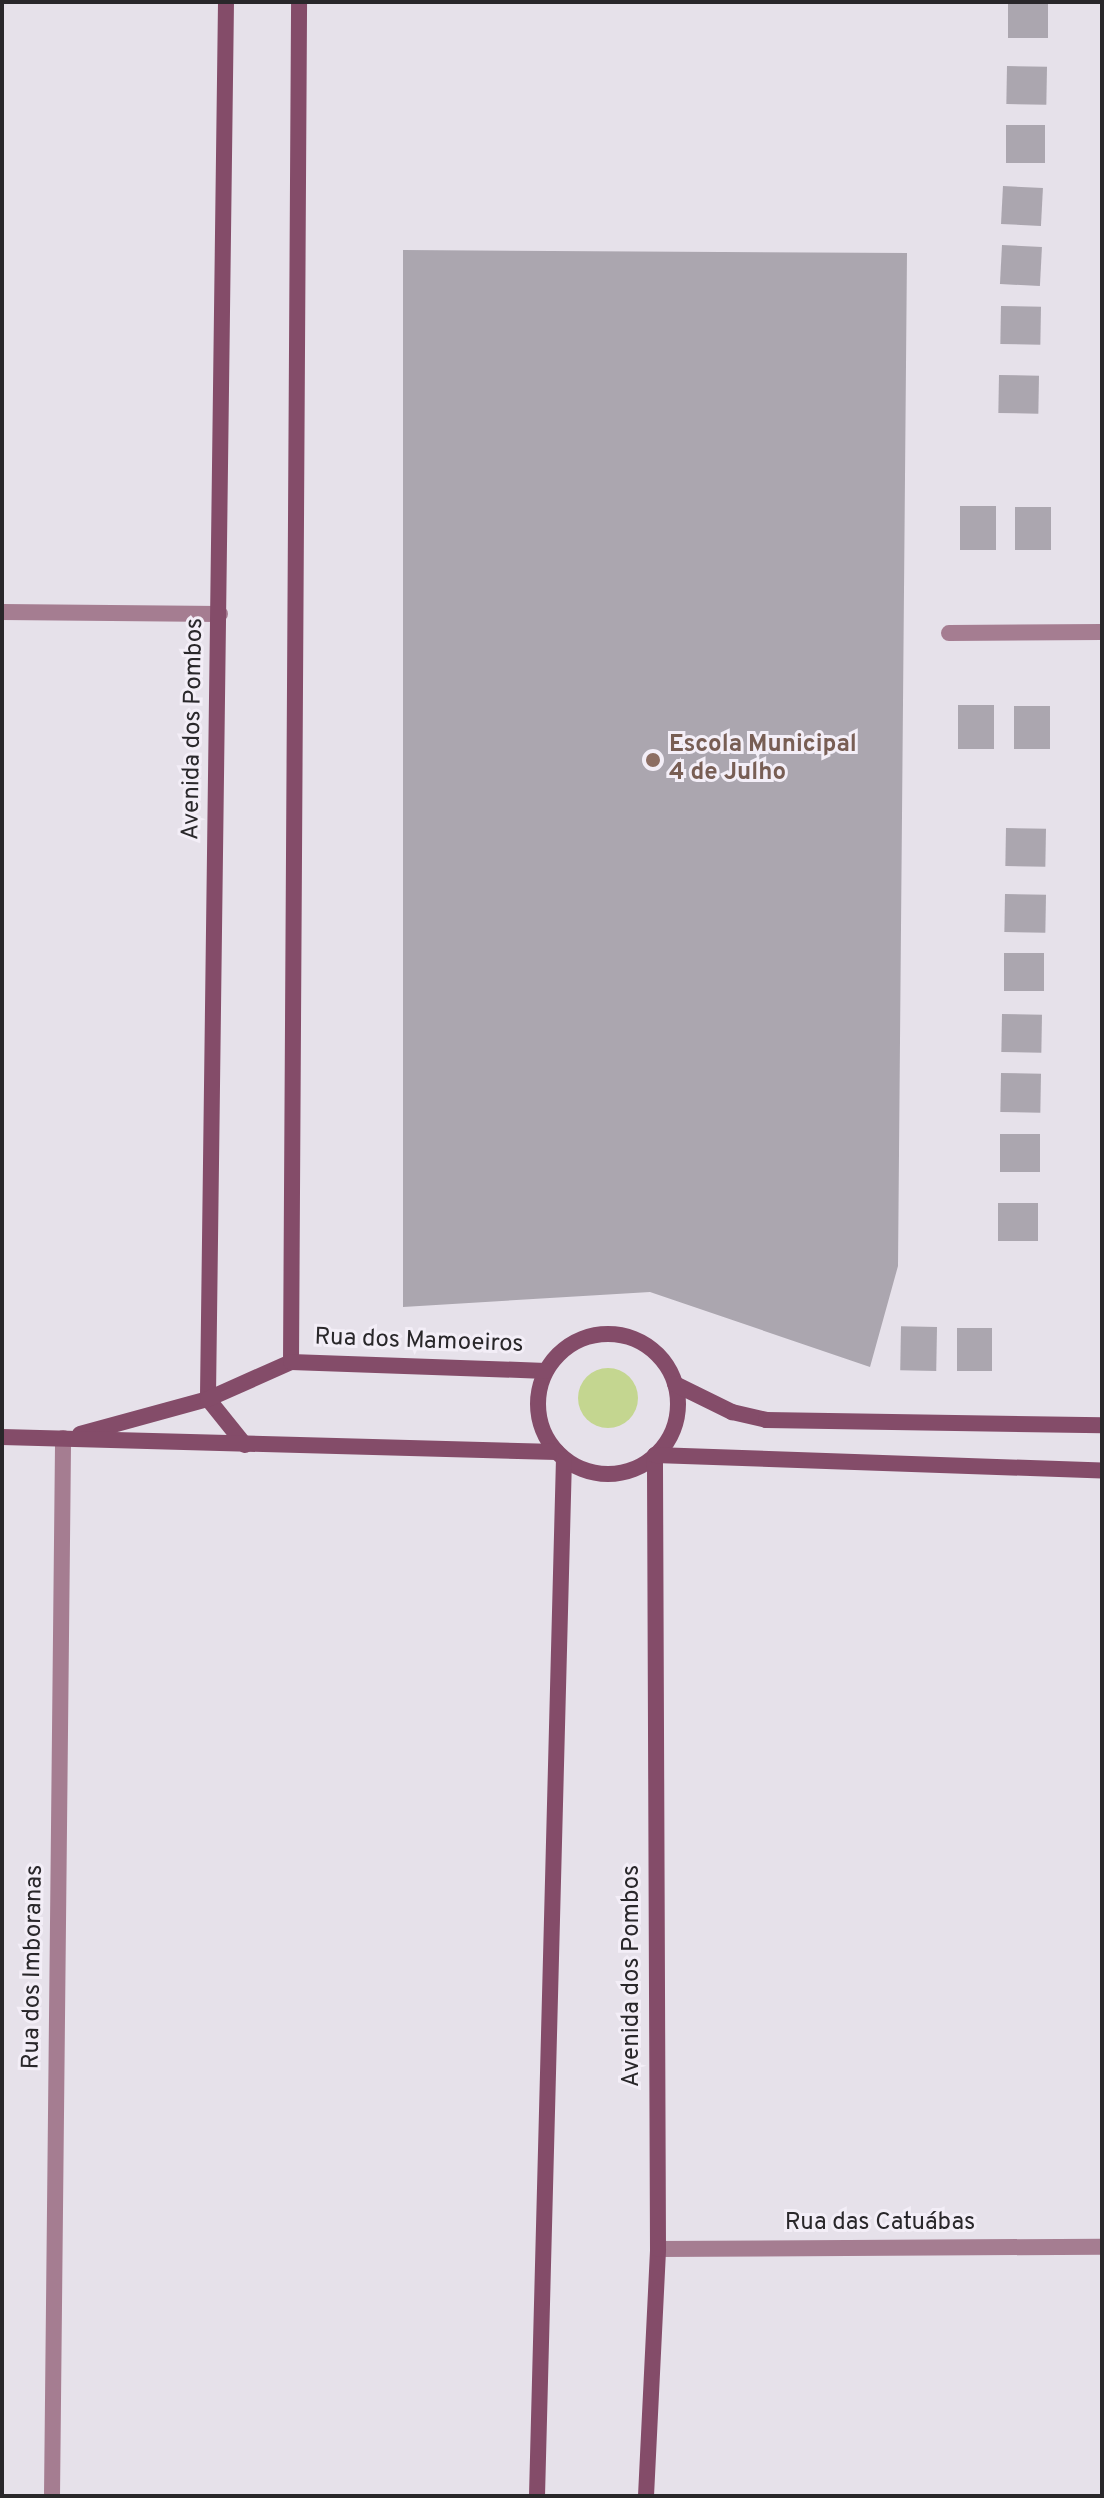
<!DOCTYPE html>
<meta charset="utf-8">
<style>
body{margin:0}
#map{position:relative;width:1104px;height:2498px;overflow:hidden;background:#e6e1ea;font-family:Overpass,sans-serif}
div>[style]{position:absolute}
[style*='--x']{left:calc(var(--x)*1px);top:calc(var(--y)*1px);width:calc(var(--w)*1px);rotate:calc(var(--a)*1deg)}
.green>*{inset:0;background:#c4d690}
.round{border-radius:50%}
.building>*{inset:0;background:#aba6af;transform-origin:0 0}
.street>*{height:16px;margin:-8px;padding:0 8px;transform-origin:8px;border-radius:8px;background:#a57d91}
.secondary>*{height:16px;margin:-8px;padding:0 8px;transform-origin:8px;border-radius:8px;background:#844c69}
.secondary>.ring{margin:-8px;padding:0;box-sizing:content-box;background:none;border:16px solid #844c69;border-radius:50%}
.dots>*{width:22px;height:22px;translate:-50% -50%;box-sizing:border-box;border:4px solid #f3eef7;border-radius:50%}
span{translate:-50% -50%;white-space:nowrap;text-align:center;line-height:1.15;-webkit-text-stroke:6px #f3eef7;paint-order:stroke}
.street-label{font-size:24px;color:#29272a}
.education-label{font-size:24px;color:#785e54;font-weight:700}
.left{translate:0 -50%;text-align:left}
.frame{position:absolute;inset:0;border:4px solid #29272a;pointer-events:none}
</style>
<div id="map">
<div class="green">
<div class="round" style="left:578px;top:1368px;width:60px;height:60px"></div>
</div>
<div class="building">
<div style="left:1008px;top:2px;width:40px;height:36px"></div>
<div style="left:1007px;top:66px;width:40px;height:38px;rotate:1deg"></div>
<div style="left:1006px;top:125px;width:39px;height:38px"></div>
<div style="left:1003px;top:186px;width:40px;height:38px;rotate:3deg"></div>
<div style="left:1002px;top:245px;width:40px;height:39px;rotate:3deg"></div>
<div style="clip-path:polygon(403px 250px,907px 253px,898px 1266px,870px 1367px,650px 1292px,403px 1307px)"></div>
<div style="left:1001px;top:306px;width:40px;height:38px;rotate:1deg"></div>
<div style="left:999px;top:375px;width:40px;height:38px;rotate:1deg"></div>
<div style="left:960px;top:506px;width:36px;height:44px"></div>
<div style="left:1015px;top:507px;width:36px;height:43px"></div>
<div style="left:958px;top:705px;width:36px;height:44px"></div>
<div style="left:1014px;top:706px;width:36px;height:43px"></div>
<div style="left:1006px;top:828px;width:40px;height:38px;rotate:1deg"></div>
<div style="left:1005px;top:894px;width:41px;height:38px;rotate:1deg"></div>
<div style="left:1004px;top:953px;width:40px;height:38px"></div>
<div style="left:1002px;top:1014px;width:40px;height:38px;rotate:1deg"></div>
<div style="left:1001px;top:1073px;width:40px;height:39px;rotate:1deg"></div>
<div style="left:1000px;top:1134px;width:40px;height:38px"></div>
<div style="left:998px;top:1203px;width:40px;height:38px"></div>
<div style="left:937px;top:1327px;width:44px;height:36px;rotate:91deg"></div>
<div style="left:957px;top:1328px;width:35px;height:43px"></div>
</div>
<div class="street">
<div style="--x:2;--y:612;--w:218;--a:0.5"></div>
<div style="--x:949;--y:633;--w:153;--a:-0.4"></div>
<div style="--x:658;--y:2249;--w:444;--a:-0.3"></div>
<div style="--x:52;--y:2496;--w:1058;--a:-89.4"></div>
</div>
<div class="secondary">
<div style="--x:226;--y:2;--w:1397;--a:90.74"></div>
<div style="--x:208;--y:1399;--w:59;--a:51.2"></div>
<div class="ring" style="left:538px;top:1334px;width:124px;height:124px"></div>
<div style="--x:291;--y:1362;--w:1360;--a:-89.66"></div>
<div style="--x:675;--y:1384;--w:64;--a:26.2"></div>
<div style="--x:732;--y:1412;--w:35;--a:13"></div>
<div style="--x:766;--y:1420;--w:336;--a:0.9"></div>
<div style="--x:80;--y:1434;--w:133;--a:-15.3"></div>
<div style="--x:208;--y:1399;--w:91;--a:-24"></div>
<div style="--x:291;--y:1362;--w:255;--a:2"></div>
<div style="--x:2;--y:1437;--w:555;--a:1.55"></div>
<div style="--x:537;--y:2496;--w:1037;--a:-88.51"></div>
<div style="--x:646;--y:2496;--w:247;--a:-87.2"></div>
<div style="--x:658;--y:2249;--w:794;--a:-90.22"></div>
<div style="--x:655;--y:1455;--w:447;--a:2"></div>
</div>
<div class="dots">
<div style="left:653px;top:760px;background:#8d6e63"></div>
</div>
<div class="street-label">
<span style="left:194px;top:729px;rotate:-89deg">Avenida dos Pombos</span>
<span style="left:419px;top:1342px;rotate:2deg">Rua dos Mamoeiros</span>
<span style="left:34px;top:1967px;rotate:-89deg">Rua dos Imboranas</span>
<span style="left:633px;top:1976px;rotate:-90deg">Avenida dos Pombos</span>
<span style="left:880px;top:2224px">Rua das Catuábas</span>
</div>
<div class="education-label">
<span class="left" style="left:669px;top:760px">Escola Municipal<br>4 de Julho</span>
</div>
<div class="frame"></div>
</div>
